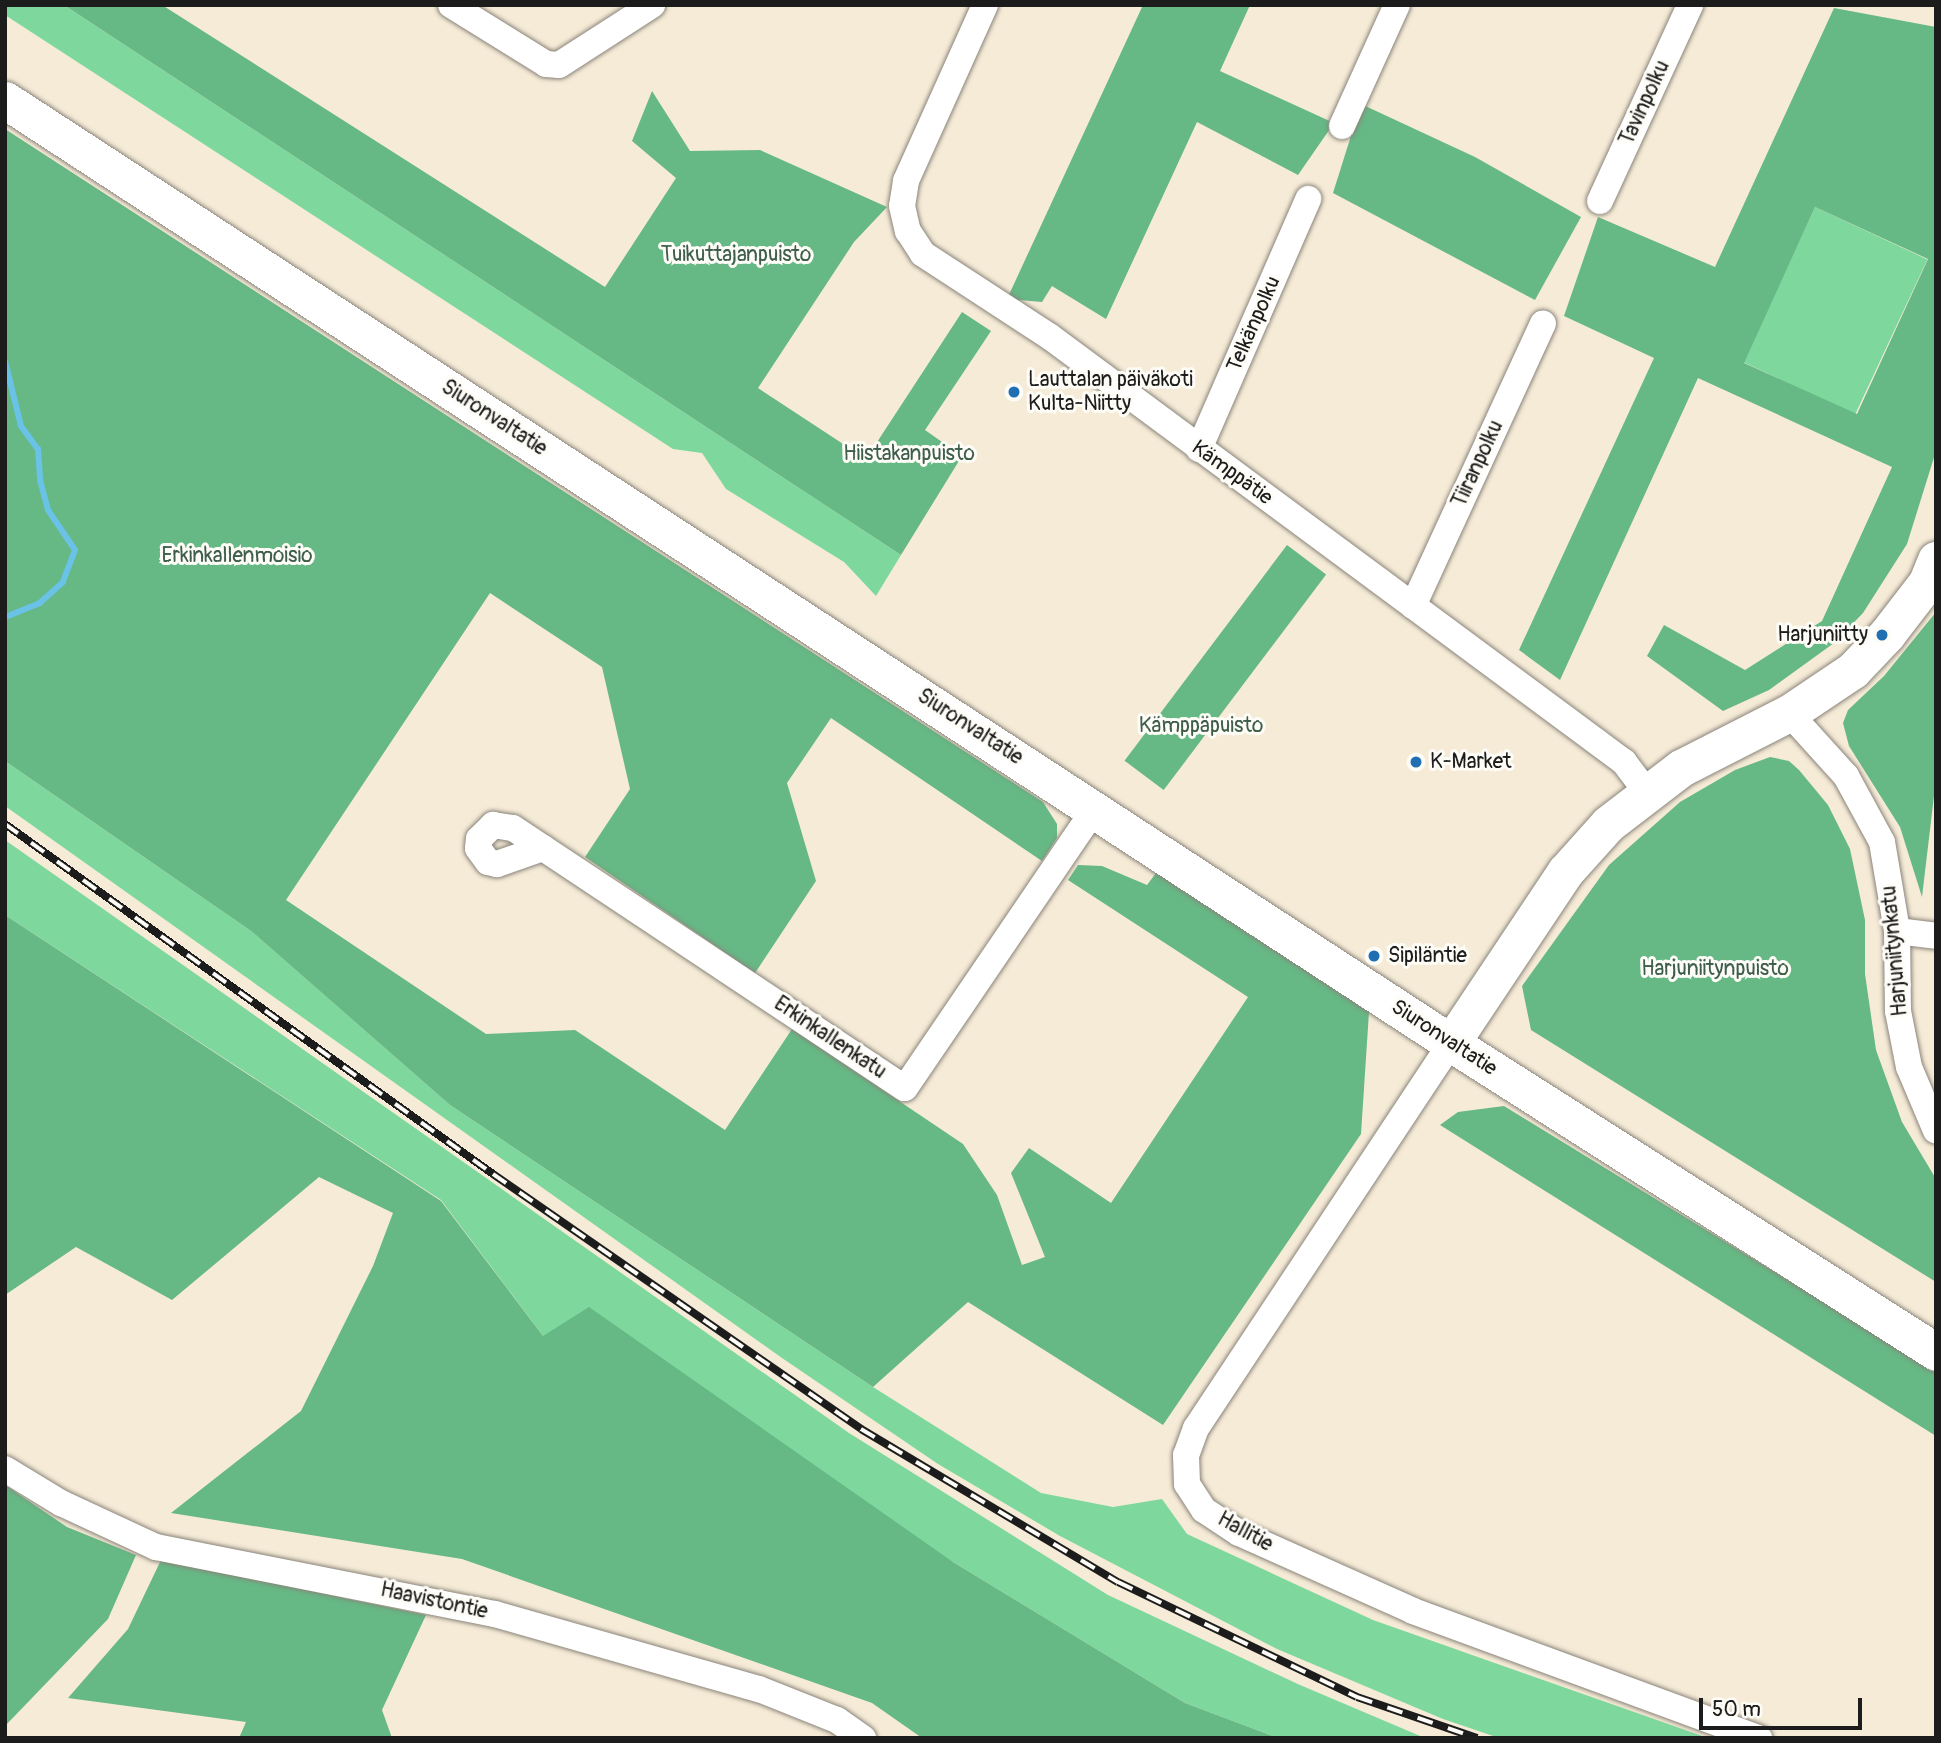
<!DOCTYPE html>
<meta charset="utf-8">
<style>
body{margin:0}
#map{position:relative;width:1941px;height:1743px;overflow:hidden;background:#f6ebd7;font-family:Pangolin,sans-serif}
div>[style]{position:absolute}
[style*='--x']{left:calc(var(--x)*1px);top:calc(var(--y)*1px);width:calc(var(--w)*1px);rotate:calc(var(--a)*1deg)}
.green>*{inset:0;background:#7ed89e;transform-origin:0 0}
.forest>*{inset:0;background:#66b885;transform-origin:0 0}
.stream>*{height:6px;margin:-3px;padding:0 3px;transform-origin:3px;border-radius:3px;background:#6ac2e7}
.roads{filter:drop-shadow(0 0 2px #89847a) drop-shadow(0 0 2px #89847a)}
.street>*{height:26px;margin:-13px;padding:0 13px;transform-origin:13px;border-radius:13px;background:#fff}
.secondary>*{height:37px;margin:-18.5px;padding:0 18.5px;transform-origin:18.5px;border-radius:18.5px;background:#fff}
.rail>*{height:8px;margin-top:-4px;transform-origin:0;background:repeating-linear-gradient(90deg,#fdfcf7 0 16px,#1c1c1c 0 32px);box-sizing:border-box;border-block:2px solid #1c1c1c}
.dots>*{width:19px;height:19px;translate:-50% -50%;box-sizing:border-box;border:4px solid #fdfcf7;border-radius:50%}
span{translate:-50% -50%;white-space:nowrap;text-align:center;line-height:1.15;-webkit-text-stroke:6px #fdfcf7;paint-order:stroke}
.street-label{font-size:21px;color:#1c1c1c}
.park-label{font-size:21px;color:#3e5e4a}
.poi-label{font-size:21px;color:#1c1c1c}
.left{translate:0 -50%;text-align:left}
.right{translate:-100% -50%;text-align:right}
.frame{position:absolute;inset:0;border:7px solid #1c1c1c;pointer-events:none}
.scale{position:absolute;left:1699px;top:1698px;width:163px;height:32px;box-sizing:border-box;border:4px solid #1c1c1c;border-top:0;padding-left:9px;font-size:21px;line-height:24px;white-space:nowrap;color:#1c1c1c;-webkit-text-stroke:5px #fdfcf7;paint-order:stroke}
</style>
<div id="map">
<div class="green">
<div style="clip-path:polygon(5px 5px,64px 5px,901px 555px,876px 596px,844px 562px,726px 489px,702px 453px,673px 449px,5px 15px)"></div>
<div style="left:1815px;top:207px;width:124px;height:171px;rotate:25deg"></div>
<div style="clip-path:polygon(5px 761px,251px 931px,450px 1105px,873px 1387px,1041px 1493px,1113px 1507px,1162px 1499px,1187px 1534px,1373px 1620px,1708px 1738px,1499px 1738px,1443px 1719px,1277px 1649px,1060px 1536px,938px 1464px,782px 1358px,5px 806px)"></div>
<div style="clip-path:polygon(5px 840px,849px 1433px,1108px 1595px,1300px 1685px,1425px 1738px,1278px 1738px,1185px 1703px,953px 1562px,543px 1336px,441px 1200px,5px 915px)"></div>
</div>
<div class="forest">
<div style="clip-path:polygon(64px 5px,162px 5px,605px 287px,676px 178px,632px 141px,652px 91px,690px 151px,760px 150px,887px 207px,854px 242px,758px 388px,866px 459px,962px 312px,991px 331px,925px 430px,962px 456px,901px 555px)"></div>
<div style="clip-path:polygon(1143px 5px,1250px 5px,1220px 71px,1334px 123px,1298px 175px,1197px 122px,1106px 319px,1052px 286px,1042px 302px,1007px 299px)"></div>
<div style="clip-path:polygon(evenodd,1834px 8px,1936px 27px,1936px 451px,1907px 544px,1863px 613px,1834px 643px,1769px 690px,1723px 711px,1647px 656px,1664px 625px,1745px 670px,1822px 621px,1892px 467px,1698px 378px,1560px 680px,1519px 650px,1654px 358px,1564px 316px,1598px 217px,1715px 267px,1834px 8px,1815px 207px,1928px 259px,1857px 414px,1744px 363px,1815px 207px)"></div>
<div style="clip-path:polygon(1361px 104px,1475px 157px,1581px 217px,1535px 300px,1333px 193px)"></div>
<div style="clip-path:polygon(5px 129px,1043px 802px,1057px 824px,1057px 838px,1042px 861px,831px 718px,787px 783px,816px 881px,755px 973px,585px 857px,630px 789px,602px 667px,490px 593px,286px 900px,486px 1034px,575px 1030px,725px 1130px,792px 1029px,963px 1144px,997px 1195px,1022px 1265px,1045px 1257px,1011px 1173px,1029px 1148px,1111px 1203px,1248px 997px,1068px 880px,1078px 865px,1102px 866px,1147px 885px,1156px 873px,1166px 877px,1369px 1012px,1361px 1134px,1163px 1425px,968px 1302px,873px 1387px,450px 1105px,251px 931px,5px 761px)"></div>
<div style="left:1287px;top:545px;width:49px;height:270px;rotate:37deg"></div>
<div style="clip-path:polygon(1936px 612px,1936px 779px,1922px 897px,1900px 827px,1849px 746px,1843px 723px,1848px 710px,1884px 676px)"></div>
<div style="clip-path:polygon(1770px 757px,1789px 761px,1799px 770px,1828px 805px,1850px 849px,1865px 920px,1865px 974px,1876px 1050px,1902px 1122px,1936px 1179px,1936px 1282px,1531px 1030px,1522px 986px,1609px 865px,1680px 802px,1735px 770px)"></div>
<div style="clip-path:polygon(5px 915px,441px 1201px,543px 1336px,589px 1307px,953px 1562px,1185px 1703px,1278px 1738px,922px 1738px,872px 1703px,462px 1559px,171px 1513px,301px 1411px,373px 1266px,393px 1213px,319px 1177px,172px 1300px,76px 1247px,5px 1295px)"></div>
<div style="clip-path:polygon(1504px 1106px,1936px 1371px,1936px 1436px,1440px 1125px,1458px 1112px)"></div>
<div style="clip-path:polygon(5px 1485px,67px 1527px,136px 1555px,108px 1619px,5px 1726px)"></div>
<div style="clip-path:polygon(161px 1560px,426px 1615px,382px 1710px,392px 1738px,239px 1738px,246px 1722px,68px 1698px,128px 1629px)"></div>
</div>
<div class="stream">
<div style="--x:5;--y:361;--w:67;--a:76.2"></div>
<div style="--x:21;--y:426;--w:29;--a:54"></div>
<div style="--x:38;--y:449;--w:31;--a:86"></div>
<div style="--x:40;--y:480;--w:31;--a:75"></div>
<div style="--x:48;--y:510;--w:48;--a:56"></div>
<div style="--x:75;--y:550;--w:34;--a:111"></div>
<div style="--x:63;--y:582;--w:31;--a:138"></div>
<div style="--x:40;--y:603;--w:38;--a:158"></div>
</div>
<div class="roads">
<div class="street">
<div style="--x:451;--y:5;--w:112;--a:31.8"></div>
<div style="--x:546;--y:64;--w:13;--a:4"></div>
<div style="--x:559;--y:65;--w:111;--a:-32.8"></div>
<div style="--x:985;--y:5;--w:193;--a:114.2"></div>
<div style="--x:906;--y:181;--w:25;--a:99"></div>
<div style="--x:902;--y:206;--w:26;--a:77"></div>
<div style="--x:908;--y:231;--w:27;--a:57"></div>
<div style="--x:923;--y:254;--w:150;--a:33.1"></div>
<div style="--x:1049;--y:336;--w:716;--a:36.53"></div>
<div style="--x:1624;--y:762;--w:38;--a:53"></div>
<div style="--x:1342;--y:126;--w:133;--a:-65.6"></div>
<div style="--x:1600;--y:201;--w:216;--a:-65.3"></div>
<div style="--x:1199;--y:449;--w:273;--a:-66.4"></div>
<div style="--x:1413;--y:606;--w:311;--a:-65.3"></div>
<div style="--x:1789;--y:713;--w:85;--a:47.9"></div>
<div style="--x:1846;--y:776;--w:75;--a:61.4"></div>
<div style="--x:1882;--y:842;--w:90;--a:80.4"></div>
<div style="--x:1897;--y:931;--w:80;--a:89.3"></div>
<div style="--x:1898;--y:1011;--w:57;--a:78.9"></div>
<div style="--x:1909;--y:1067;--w:69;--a:67.1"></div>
<div style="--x:543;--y:848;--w:49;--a:160.8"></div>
<div style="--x:497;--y:864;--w:9;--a:-167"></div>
<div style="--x:488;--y:862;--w:17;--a:-126"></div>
<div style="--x:478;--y:848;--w:9;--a:-84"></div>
<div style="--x:479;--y:839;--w:20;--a:-45"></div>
<div style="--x:493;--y:825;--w:20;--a:9"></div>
<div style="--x:513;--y:828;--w:470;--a:33.6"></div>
<div style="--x:905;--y:1088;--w:338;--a:-55.8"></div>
<div style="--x:1897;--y:931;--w:39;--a:7"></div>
<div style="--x:1451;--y:1043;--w:462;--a:123.5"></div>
<div style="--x:1196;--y:1428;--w:29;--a:110"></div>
<div style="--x:1186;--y:1455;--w:29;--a:88"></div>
<div style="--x:1187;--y:1484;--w:31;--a:57"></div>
<div style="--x:1204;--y:1510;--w:42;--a:33.3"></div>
<div style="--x:1239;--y:1533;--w:191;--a:24.1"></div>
<div style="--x:1413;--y:1611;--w:369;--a:20.2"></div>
<div style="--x:5;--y:1469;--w:66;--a:31.3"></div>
<div style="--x:61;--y:1503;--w:105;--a:24.9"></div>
<div style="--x:156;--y:1547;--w:346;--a:11.2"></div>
<div style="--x:495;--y:1614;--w:274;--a:15.9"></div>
<div style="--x:759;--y:1689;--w:84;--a:21.7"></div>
<div style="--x:837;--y:1720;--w:32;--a:35"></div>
</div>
<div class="secondary">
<div style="--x:5;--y:100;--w:1726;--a:33.11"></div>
<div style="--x:1451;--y:1043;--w:575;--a:32.5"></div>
<div style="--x:1451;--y:1043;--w:206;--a:-56.3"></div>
<div style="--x:1565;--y:872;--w:64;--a:-48.1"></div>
<div style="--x:1608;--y:824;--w:92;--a:-37.5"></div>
<div style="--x:1681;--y:768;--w:121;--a:-27"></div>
<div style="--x:1789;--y:713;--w:77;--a:-33.9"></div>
<div style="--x:1853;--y:670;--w:50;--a:-46.6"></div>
<div style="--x:1887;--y:634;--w:66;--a:-52.4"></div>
<div style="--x:1927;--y:582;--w:24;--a:-68"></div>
</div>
</div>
<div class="rail">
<div style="--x:5;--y:824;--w:601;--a:35.65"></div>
<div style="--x:493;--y:1174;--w:448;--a:34.7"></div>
<div style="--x:861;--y:1429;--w:299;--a:30.8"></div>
<div style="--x:1118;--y:1582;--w:265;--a:25.7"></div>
<div style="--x:1357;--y:1697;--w:127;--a:18.9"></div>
</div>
<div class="dots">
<div style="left:1014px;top:392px;background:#1f6fb2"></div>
<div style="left:1882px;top:635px;background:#1f6fb2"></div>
<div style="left:1416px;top:762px;background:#1f6fb2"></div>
<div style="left:1374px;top:956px;background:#1f6fb2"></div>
</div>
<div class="street-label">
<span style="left:1645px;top:103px;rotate:-65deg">Tavinpolku</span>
<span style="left:1254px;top:324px;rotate:-66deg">Telkänpolku</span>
<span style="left:494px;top:418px;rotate:33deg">Siuronvaltatie</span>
<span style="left:1478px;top:464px;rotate:-65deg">Tiiranpolku</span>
<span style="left:1232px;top:473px;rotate:36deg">Kämppätie</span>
<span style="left:970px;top:727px;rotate:33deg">Siuronvaltatie</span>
<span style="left:1895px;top:951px;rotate:-95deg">Harjuniitynkatu</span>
<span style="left:830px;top:1038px;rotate:34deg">Erkinkallenkatu</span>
<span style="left:1444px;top:1038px;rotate:33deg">Siuronvaltatie</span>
<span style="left:1245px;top:1532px;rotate:29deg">Hallitie</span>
<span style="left:434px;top:1601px;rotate:12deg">Haavistontie</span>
</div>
<div class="park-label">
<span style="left:736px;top:255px">Tuikuttajanpuisto</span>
<span style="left:909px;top:454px">Hiistakanpuisto</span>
<span style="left:237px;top:556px">Erkinkallenmoisio</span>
<span style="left:1201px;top:726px">Kämppäpuisto</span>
<span style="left:1715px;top:969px">Harjuniitynpuisto</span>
</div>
<div class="poi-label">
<span class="left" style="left:1028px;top:392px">Lauttalan päiväkoti<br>Kulta-Niitty</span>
<span class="right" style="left:1868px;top:635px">Harjuniitty</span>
<span class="left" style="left:1430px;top:762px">K-Market</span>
<span class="left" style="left:1388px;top:956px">Sipiläntie</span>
</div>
<div class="frame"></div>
<div class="scale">50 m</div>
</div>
